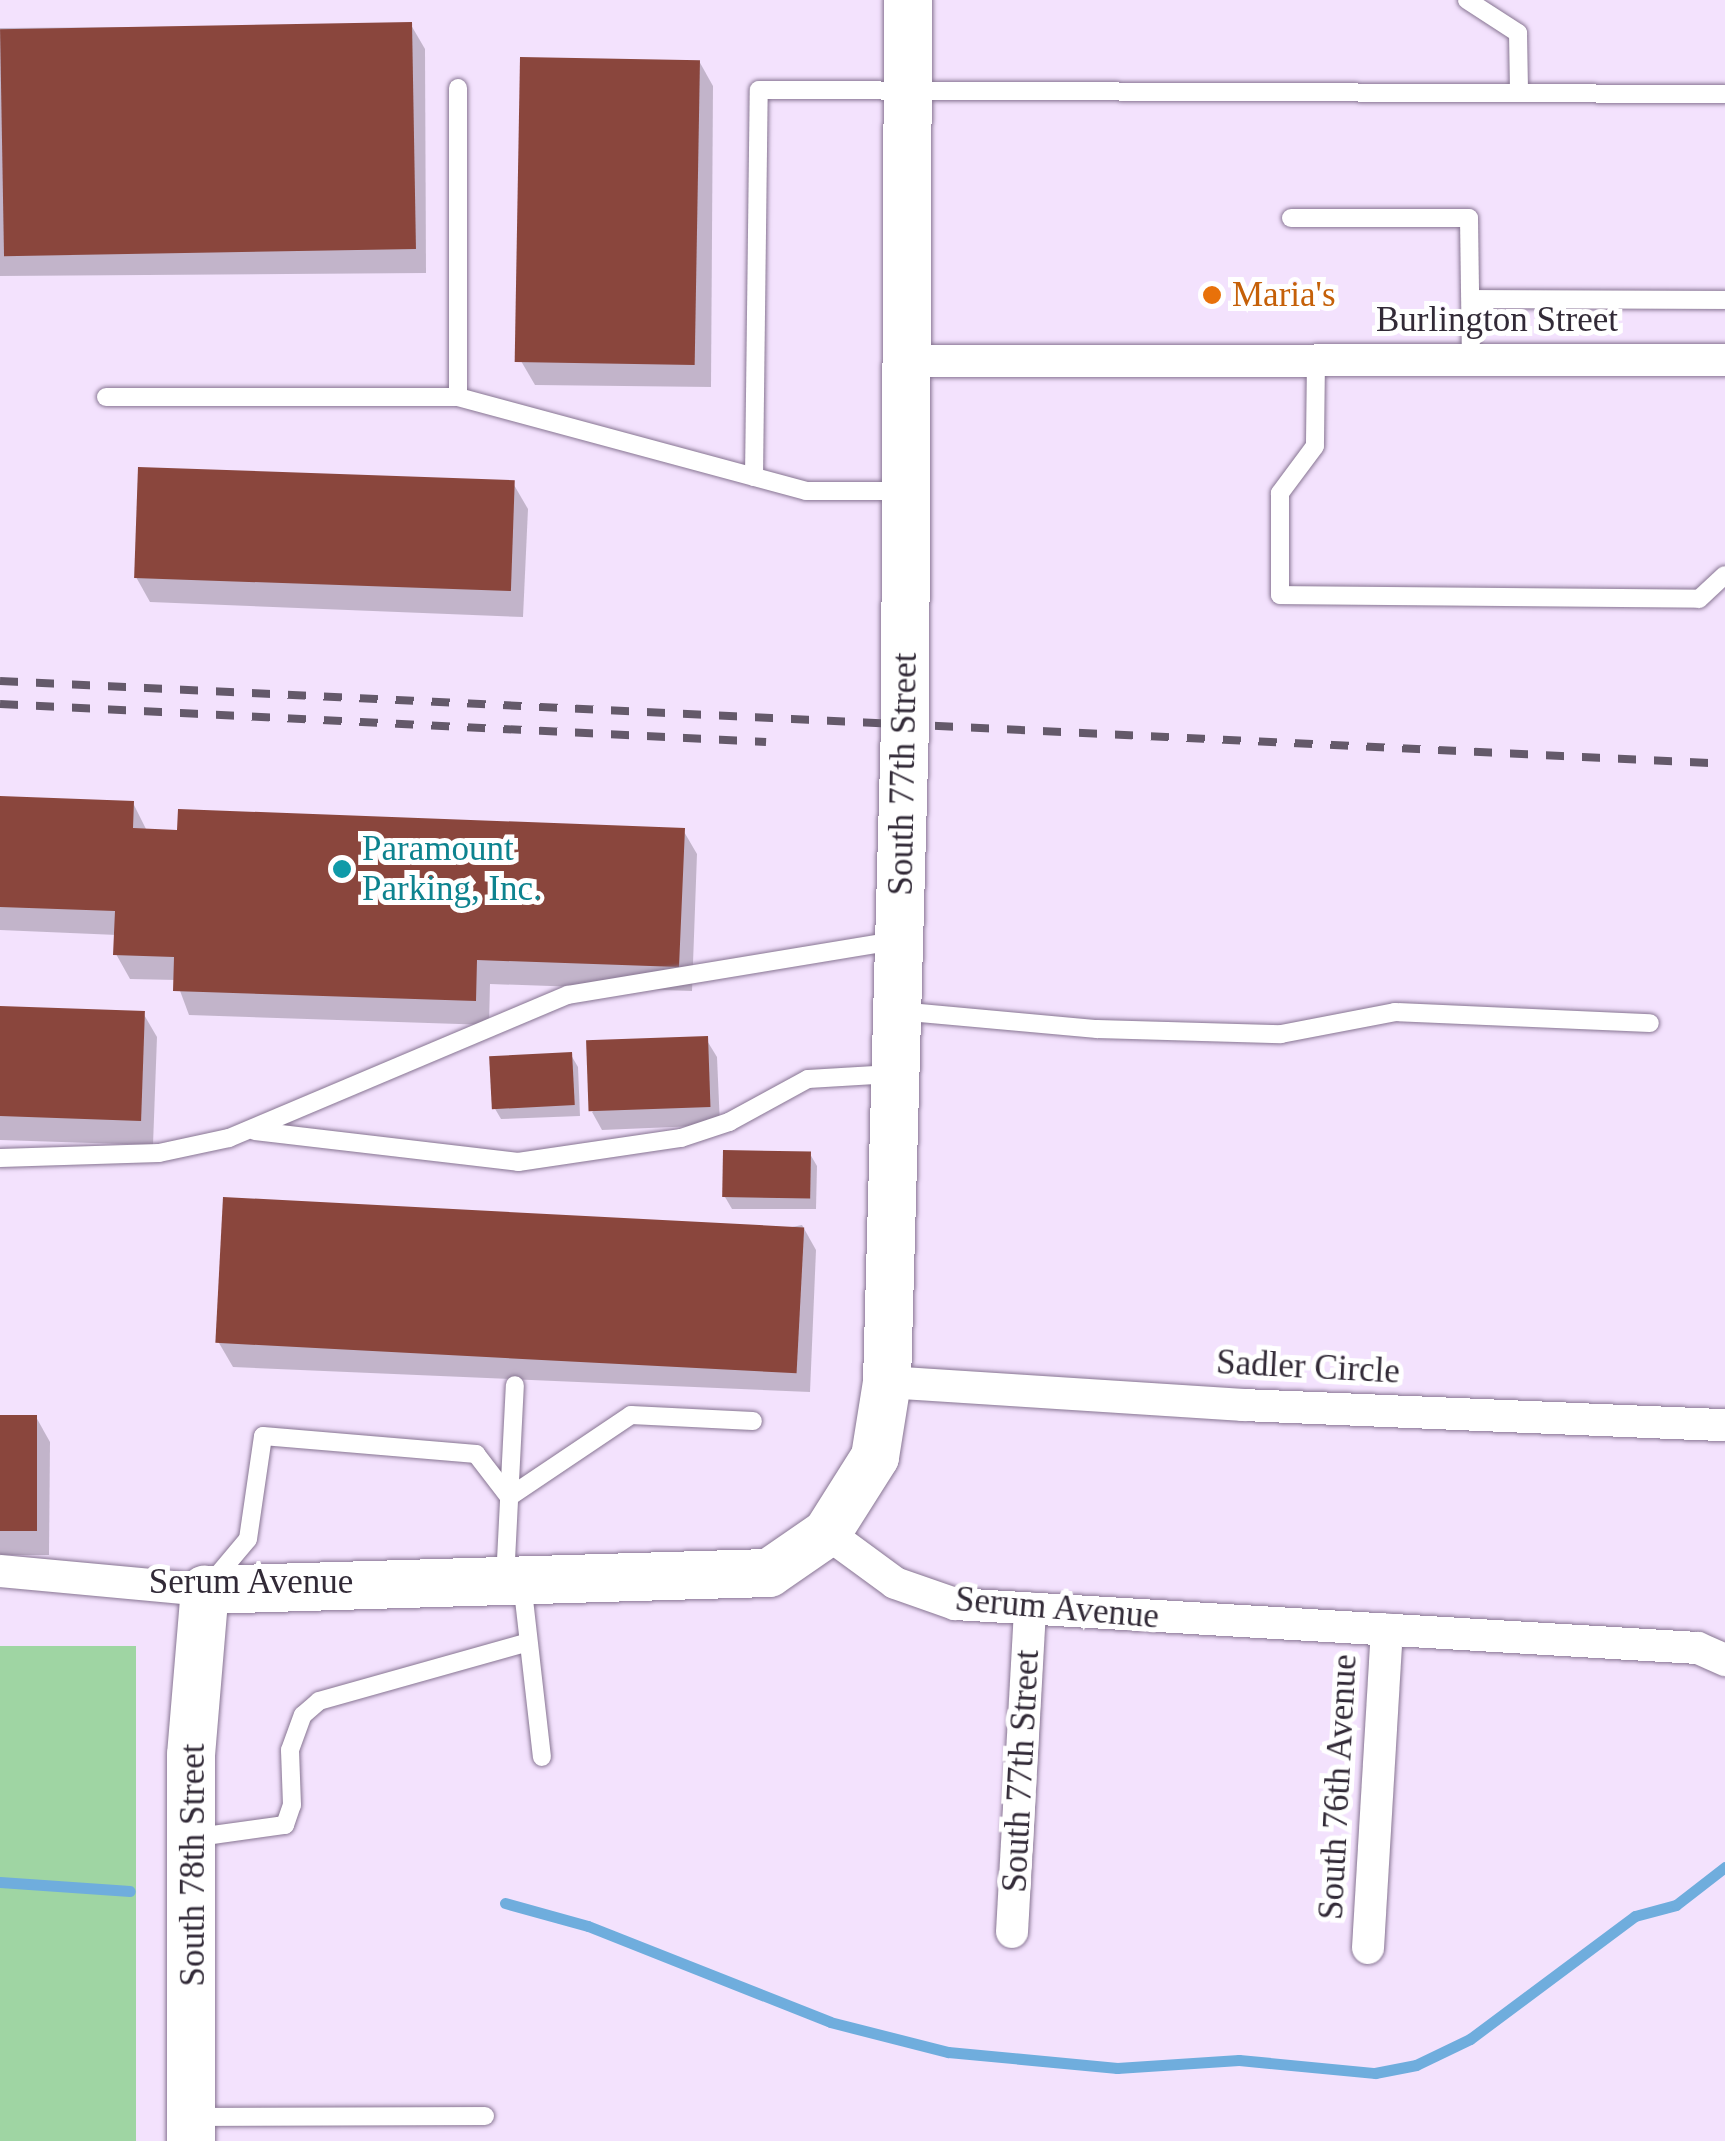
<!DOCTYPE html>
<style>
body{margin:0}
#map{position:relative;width:1725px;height:2141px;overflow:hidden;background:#f3e2fd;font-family:"Times New Roman",serif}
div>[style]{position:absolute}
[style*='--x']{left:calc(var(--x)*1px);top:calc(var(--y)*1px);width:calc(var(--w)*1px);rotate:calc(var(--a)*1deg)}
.green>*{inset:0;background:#9fd5a3;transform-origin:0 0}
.shadow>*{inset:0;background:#0003}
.stream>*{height:11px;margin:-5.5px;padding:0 5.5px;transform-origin:5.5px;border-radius:5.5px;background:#6faddd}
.building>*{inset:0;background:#8a463d;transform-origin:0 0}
.roads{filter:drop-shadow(0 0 2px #877592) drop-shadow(0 0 2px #877592)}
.lane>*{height:18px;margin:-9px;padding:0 9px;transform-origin:9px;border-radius:9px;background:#fff}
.street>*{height:32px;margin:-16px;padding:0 16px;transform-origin:16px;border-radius:16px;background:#fff}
.secondary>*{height:48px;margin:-24px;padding:0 24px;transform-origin:24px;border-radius:24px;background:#fff}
.rail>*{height:8px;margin-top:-4px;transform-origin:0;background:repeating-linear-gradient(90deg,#64596a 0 18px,transparent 0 36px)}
.dots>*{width:28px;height:28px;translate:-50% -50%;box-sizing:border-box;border:5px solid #fff;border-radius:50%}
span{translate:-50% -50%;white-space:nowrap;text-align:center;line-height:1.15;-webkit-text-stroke:10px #fff;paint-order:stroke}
.food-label{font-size:35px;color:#c56008}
.left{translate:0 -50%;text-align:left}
.street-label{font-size:35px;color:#322a37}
.culture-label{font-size:35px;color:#0d838f}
</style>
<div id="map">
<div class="green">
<div style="left:0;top:1646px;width:136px;height:495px"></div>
</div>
<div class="shadow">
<div style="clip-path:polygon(411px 25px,425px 49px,426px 273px,0 276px,0 28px)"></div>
<div style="clip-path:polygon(699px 61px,713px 86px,711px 387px,535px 385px,521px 361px)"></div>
<div style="clip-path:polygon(514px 485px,528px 509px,523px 617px,150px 602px,136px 577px)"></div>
<div style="clip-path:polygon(0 798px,133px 803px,147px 831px,683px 830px,697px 854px,692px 991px,490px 984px,489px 1025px,189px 1015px,176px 980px,130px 979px,116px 954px,117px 935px,0 930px)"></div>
<div style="clip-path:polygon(0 1008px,143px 1013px,157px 1037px,153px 1145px,0 1140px)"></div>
<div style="clip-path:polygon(706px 1039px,717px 1057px,720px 1125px,602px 1130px,592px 1112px)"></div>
<div style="clip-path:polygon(571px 1055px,578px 1067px,580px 1116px,501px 1119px,494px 1107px)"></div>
<div style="clip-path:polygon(810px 1154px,817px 1166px,816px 1209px,732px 1209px,725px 1197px)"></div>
<div style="clip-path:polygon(802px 1225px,816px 1250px,810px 1392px,233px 1367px,219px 1343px)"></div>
<div style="clip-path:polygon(0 1417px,36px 1417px,50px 1442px,49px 1555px,0 1555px)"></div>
</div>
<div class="stream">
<div style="--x:0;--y:1882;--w:130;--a:4"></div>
<div style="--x:505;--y:1903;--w:86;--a:15.5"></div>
<div style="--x:588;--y:1926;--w:260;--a:21.6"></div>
<div style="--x:830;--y:2022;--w:122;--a:14.3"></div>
<div style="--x:948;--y:2052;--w:170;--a:5.4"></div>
<div style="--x:1117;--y:2068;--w:122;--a:-3.8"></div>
<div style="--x:1239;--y:2060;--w:137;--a:5.5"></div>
<div style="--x:1375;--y:2073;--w:42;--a:-11"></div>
<div style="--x:1416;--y:2065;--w:60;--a:-25.7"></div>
<div style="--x:1470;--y:2039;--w:206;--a:-36.7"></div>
<div style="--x:1635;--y:1916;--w:42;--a:-15"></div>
<div style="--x:1676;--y:1905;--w:62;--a:-37.8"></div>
</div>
<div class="building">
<div style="left:412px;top:22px;width:227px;height:412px;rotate:89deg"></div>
<div style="left:520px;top:57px;width:180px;height:305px;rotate:1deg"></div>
<div style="left:138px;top:467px;width:377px;height:111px;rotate:2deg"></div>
<div style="clip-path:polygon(0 796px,134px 801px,133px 828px,177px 830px,178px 809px,685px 828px,679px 967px,477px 960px,476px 1001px,173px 991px,174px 957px,113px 955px,115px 911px,0 907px)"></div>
<div style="left:0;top:1006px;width:145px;height:110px;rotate:2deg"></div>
<div style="left:708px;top:1036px;width:71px;height:122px;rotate:88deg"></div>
<div style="left:572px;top:1052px;width:53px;height:83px;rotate:87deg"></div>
<div style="left:723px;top:1150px;width:88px;height:47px;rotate:1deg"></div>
<div style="left:223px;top:1197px;width:582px;height:146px;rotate:3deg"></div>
<div style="left:0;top:1415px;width:37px;height:116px"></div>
</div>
<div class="roads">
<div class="lane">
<div style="--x:1467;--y:0;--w:61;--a:32.9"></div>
<div style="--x:1518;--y:33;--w:59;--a:89"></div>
<div style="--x:458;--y:88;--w:309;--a:90"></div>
<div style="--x:1291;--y:218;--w:178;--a:0"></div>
<div style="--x:1469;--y:218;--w:142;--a:89.2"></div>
<div style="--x:1471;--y:299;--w:254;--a:0.2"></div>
<div style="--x:1316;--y:360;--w:86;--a:90.7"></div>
<div style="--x:1315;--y:446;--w:59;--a:126.7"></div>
<div style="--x:1280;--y:493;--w:102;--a:90"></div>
<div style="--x:1280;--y:595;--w:419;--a:0.5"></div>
<div style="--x:1699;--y:599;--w:35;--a:-43"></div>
<div style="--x:106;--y:397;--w:352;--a:0"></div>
<div style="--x:458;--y:397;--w:360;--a:15.1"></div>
<div style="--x:806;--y:491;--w:96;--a:0"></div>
<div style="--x:754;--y:477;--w:387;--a:-89.3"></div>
<div style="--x:759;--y:90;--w:966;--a:0.24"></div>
<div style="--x:898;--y:1011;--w:200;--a:5.2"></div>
<div style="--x:1097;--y:1029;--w:184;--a:1.6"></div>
<div style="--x:1281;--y:1034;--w:116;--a:-10.9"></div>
<div style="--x:1395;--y:1012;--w:255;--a:2.5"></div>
<div style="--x:255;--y:1131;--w:265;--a:6.7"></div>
<div style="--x:518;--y:1162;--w:165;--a:-8.4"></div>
<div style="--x:681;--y:1138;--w:51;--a:-18.4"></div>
<div style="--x:729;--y:1122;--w:90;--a:-28.6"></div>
<div style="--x:808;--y:1079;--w:84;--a:-3.4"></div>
<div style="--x:0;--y:1158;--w:159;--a:-1.8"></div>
<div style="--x:159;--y:1153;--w:72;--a:-12.1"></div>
<div style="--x:229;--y:1138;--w:368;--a:-22.9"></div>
<div style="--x:568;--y:995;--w:336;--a:-9.4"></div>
<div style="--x:505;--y:1580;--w:195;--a:-87.1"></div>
<div style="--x:522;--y:1582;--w:176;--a:83.5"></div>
<div style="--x:211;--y:1583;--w:57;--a:-49.9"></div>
<div style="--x:248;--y:1539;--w:104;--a:-81.7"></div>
<div style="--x:263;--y:1436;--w:214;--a:4.8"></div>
<div style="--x:476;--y:1454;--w:54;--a:52.5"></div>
<div style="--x:509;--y:1497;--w:147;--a:-33.9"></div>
<div style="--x:631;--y:1415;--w:122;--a:2.8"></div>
<div style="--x:191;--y:1838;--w:95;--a:-7.9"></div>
<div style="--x:285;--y:1825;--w:21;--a:-71"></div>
<div style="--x:292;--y:1805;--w:55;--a:-92.1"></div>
<div style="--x:290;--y:1750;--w:37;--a:-70"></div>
<div style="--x:303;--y:1715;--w:21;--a:-41"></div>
<div style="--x:319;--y:1701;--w:215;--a:-15.7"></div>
<div style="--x:192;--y:2117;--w:293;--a:-0.2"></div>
</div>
<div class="street">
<div style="--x:908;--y:361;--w:817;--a:-0.07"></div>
<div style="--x:887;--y:1382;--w:357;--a:3.7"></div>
<div style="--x:1243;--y:1405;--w:482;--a:2.4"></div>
<div style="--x:827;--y:1533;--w:84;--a:36.3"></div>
<div style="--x:895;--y:1583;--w:64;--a:19.3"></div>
<div style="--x:955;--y:1604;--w:744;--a:3.39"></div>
<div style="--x:1698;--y:1648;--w:30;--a:24"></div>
<div style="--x:0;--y:1571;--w:206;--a:5.3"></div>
<div style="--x:1012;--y:1932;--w:324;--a:-86.8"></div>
<div style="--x:1368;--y:1948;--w:319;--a:-86.6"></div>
</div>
<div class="secondary">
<div style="--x:191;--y:2141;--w:386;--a:-90"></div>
<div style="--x:191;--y:1755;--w:166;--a:-85.2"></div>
<div style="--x:205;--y:1590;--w:564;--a:-1.73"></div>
<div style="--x:769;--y:1573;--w:70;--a:-34.6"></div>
<div style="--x:827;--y:1533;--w:90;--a:-57.7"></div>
<div style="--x:875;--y:1457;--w:76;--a:-80.9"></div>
<div style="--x:887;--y:1382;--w:656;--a:-88.43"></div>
<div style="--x:905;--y:726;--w:726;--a:-89.76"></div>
</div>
</div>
<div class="rail">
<div style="--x:0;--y:681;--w:1727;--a:2.75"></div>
<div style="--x:0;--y:704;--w:767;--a:2.84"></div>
</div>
<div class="dots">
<div style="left:1212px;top:295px;background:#e8710a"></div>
<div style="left:342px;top:869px;background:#0f9aa8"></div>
</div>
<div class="food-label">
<span class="left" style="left:1232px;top:295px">Maria's</span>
</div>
<div class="street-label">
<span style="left:1497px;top:320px">Burlington Street</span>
<span style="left:903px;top:774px;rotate:-89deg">South 77th Street</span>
<span style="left:1308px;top:1367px;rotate:3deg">Sadler Circle</span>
<span style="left:251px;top:1582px">Serum Avenue</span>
<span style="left:1057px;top:1608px;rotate:5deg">Serum Avenue</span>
<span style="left:1021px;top:1771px;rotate:-87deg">South 77th Street</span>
<span style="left:1338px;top:1787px;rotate:-87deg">South 76th Avenue</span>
<span style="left:193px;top:1865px;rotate:-90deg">South 78th Street</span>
</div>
<div class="culture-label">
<span class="left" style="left:362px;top:869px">Paramount<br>Parking, Inc.</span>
</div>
</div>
